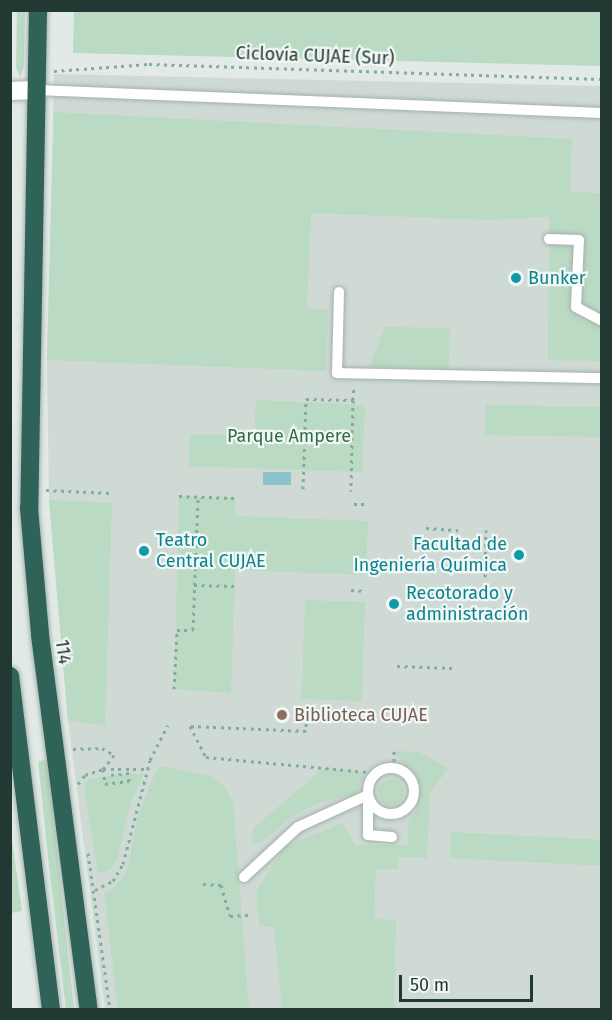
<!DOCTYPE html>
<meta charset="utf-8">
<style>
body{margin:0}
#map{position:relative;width:612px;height:1020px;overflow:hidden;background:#e1eae6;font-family:"Fira Sans",sans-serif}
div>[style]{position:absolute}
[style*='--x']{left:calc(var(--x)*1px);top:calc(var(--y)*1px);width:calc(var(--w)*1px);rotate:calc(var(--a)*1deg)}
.built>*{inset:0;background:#cfdad5}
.green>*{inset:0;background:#bbdac3;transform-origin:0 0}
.round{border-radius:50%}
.water>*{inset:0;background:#8cc3cc;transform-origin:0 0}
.path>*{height:3px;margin-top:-1.5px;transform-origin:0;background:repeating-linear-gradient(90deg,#83ac9f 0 3px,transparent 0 7.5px)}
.roads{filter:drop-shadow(0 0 2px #a4b1ad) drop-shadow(0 0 2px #a4b1ad)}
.lane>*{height:10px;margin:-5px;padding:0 5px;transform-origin:5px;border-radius:5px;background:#fff}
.lane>.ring{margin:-5px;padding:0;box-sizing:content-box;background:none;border:10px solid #fff;border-radius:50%}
.secondary>*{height:18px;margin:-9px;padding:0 9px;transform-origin:9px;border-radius:9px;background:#fff}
.highway>*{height:18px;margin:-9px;padding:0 9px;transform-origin:9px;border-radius:9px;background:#306358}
.dots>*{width:16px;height:16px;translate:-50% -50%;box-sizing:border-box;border:3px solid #f1f7f4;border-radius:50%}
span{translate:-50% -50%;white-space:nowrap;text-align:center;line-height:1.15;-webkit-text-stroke:4.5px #f1f7f4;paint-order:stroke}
.street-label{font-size:18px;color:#223933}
.culture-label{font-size:18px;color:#0d838f}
.left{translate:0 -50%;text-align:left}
.right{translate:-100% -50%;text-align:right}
.park-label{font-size:18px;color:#2f6d47}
.education-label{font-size:18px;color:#785e54}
.frame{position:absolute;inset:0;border:12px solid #223933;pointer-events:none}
.scale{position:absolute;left:399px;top:975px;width:134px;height:27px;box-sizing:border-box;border:3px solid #223933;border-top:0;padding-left:8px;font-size:18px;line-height:21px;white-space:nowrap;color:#223933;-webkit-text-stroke:4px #f1f7f4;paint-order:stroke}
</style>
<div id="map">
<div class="built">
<div style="clip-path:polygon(54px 74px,601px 86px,601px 1009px,105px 1009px,68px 721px,49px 500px,47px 360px)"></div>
</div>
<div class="green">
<div style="clip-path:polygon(17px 11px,25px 11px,24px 66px,20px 77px,16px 68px)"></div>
<div style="clip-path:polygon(74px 11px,601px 11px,601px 66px,73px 53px)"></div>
<div style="clip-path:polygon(54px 112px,572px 139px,570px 192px,601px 193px,601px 361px,548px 360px,549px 217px,488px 220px,311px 213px,307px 308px,328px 310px,326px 371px,47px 360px)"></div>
<div style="clip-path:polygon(384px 327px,450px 328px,449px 368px,370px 367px)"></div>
<div style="clip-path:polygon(256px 400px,365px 405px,362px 472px,189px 466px,190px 434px,254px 436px)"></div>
<div style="left:486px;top:405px;width:115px;height:30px;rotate:1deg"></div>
<div style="clip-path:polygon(179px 496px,235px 498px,235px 516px,368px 521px,366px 575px,235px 570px,231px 693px,174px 689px)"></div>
<div style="clip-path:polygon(49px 500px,112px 503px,105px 725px,68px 721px)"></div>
<div style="left:305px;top:600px;width:60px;height:99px;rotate:2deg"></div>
<div style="clip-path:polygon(394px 751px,419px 752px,448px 768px,430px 794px,427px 858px,398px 857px,398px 869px,376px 869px,374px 919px,396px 920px,394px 1009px,282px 1009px,274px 928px,259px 925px,256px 892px,285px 846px,343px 823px,355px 845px,408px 845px,408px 823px,416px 810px,421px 788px)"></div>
<div style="clip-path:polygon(47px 760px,74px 1009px,66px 1009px,49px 866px,38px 761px)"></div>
<div style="clip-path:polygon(162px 766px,213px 777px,225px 787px,233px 802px,249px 1009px,118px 1009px,104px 893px,115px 887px,127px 871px,138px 815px,156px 771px)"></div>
<div style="clip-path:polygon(324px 768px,364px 772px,357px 794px,318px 803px,294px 815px,261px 843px,252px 844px,253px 828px)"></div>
<div style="clip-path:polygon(144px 773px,130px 804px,117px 860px,110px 870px,98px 873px,84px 785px,88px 780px,111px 775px)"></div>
<div class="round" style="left:378px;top:779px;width:26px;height:26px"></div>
<div style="left:451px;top:832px;width:150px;height:26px;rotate:3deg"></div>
<div style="clip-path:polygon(11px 833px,22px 911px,11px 913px,10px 833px)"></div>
</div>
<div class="water">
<div style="left:263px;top:472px;width:28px;height:13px"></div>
</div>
<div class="path">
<div style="--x:54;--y:71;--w:95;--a:-4.2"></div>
<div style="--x:149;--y:64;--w:453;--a:1.9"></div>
<div style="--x:353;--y:400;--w:13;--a:-86"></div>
<div style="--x:303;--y:489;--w:90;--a:-88.1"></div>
<div style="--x:306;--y:399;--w:47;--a:1.2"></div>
<div style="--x:353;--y:400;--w:91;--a:91.3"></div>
<div style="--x:46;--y:490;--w:66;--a:2.6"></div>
<div style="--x:179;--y:496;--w:56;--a:2"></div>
<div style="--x:354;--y:504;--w:14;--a:0"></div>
<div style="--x:426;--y:528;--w:32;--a:4"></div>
<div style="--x:485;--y:577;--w:47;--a:-88.8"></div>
<div style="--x:194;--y:585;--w:40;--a:1.4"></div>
<div style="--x:351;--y:590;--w:15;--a:4"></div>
<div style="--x:424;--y:593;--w:32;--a:2"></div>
<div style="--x:397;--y:666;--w:56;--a:2"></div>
<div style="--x:174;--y:689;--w:59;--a:-87.1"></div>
<div style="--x:177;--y:630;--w:16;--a:0"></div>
<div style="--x:193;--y:630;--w:133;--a:-87.8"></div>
<div style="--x:306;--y:723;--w:8;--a:90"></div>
<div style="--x:306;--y:731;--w:116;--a:-177.5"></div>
<div style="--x:190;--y:726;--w:35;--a:63"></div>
<div style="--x:206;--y:757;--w:172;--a:5.3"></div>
<div style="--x:73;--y:749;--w:29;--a:-2"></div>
<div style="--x:102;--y:748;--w:14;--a:30"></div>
<div style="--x:114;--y:755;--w:18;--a:128"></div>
<div style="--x:103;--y:769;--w:46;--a:0"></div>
<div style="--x:394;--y:769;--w:18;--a:-90"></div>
<div style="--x:78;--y:784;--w:11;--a:-52"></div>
<div style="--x:85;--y:775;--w:19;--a:-18"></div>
<div style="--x:103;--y:769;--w:15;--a:82"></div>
<div style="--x:105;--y:784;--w:24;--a:-7"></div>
<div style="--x:129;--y:781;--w:8;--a:-90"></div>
<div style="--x:129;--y:773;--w:18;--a:174"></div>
<div style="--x:88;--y:853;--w:159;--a:82"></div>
<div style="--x:203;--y:884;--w:18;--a:3"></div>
<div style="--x:221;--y:885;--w:32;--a:74"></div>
<div style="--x:230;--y:916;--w:18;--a:-3"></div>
<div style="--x:95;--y:890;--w:20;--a:-27"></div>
<div style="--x:113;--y:881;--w:20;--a:-60"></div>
<div style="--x:123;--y:864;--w:107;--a:-75.4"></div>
<div style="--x:150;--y:760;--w:39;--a:-63"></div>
</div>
<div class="roads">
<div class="lane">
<div style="--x:36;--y:90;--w:566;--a:2.33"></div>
<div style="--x:549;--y:239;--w:30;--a:2"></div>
<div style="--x:579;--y:240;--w:67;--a:92.6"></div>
<div style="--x:576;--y:307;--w:30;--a:28"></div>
<div style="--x:339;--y:292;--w:81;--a:91.4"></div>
<div style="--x:337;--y:373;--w:265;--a:1.1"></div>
<div class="ring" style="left:368px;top:768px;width:36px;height:36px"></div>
<div style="--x:244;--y:877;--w:74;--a:-42.8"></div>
<div style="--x:298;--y:827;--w:77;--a:-24.6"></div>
<div style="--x:368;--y:795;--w:40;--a:90"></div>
<div style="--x:368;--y:835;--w:24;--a:5"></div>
</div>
<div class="secondary">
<div style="--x:10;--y:91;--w:26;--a:-2"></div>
</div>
<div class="highway">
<div style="--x:38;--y:10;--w:498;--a:91"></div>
<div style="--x:29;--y:508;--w:127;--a:85"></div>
<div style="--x:40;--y:635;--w:378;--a:82.6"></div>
<div style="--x:10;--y:676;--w:337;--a:83"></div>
</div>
</div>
<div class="dots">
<div style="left:516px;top:278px;background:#0f9aa8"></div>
<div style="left:144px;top:551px;background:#0f9aa8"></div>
<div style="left:519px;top:555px;background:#0f9aa8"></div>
<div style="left:394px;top:604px;background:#0f9aa8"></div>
<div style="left:282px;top:715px;background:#8d6e63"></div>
</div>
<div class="street-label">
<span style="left:315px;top:56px;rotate:2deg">Ciclovía CUJAE (Sur)</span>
<span style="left:63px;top:652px;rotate:82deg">114</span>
</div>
<div class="culture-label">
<span class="left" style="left:528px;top:278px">Bunker</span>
<span class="left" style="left:156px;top:551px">Teatro<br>Central CUJAE</span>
<span class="right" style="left:507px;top:555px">Facultad de<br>Ingeniería Química</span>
<span class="left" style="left:406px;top:604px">Recotorado y<br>administración</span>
</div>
<div class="park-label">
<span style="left:289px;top:436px">Parque Ampere</span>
</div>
<div class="education-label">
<span class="left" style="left:294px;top:715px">Biblioteca CUJAE</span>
</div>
<div class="frame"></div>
<div class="scale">50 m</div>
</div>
